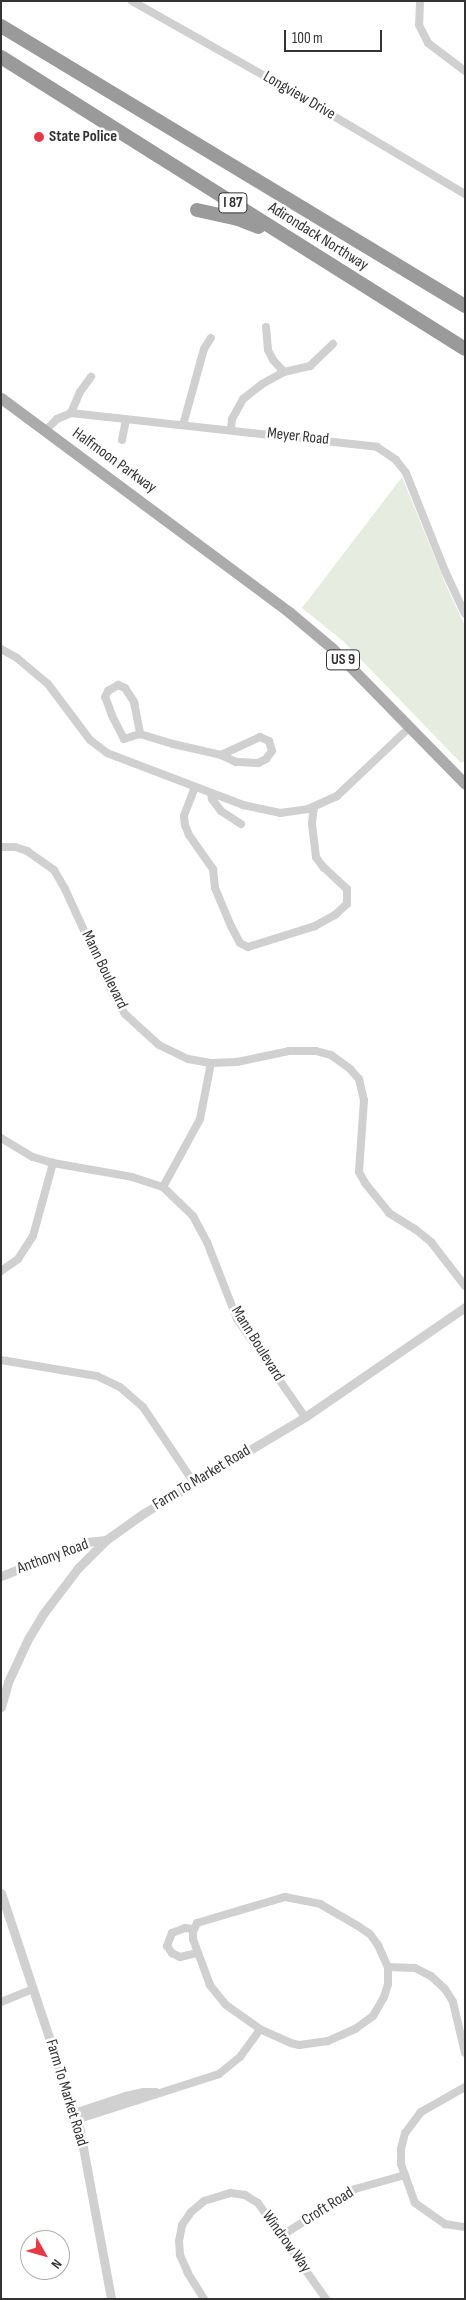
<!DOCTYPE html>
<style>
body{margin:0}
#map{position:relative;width:466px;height:2300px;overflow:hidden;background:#fff;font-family:"Sofia Sans Condensed",sans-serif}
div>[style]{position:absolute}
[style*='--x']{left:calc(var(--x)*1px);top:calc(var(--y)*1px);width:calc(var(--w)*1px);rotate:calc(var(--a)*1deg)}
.green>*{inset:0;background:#e6ecdf}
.minor>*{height:8px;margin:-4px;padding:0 4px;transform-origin:4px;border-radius:4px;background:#d0d0d0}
.tertiary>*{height:9px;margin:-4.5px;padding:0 4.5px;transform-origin:4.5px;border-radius:4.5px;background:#d0d0d0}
.primary>*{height:11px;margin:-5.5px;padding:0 5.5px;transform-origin:5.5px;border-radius:5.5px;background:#ababab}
.motorway>*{height:14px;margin:-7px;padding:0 7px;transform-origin:7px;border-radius:7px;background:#9a9a9a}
.dots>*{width:14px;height:14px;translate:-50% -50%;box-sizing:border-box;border:2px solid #fff;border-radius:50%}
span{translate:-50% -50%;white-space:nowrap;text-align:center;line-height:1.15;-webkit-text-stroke:5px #fff;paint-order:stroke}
.shield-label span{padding:1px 4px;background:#fff;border:1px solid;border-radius:4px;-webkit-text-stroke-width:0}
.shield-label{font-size:15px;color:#333;font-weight:700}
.street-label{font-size:16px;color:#333}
.poi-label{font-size:16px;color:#333;font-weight:700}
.left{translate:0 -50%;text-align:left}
.frame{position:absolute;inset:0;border:2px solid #333;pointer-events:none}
.north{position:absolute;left:20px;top:2230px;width:50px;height:50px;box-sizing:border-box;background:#fff;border:1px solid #adadad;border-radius:50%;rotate:128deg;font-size:14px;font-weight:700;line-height:20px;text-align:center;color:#333}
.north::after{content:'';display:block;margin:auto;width:18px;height:22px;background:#e63946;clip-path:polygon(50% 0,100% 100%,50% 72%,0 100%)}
.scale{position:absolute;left:284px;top:30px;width:98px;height:22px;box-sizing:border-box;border:2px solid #333;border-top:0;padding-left:6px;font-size:15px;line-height:18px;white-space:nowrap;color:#333;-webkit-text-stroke:4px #fff;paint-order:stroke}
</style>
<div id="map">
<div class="green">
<div style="clip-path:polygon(402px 477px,446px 585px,465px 626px,465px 761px,461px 763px,343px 641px,302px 608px)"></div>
</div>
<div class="minor">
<div style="--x:132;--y:1;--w:199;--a:29.5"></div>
<div style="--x:305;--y:99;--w:186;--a:30.7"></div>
<div style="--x:420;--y:1;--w:24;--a:92"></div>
<div style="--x:419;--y:25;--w:20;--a:63"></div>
<div style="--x:428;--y:43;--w:46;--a:37.1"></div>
<div style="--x:266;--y:327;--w:23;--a:85"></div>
<div style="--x:268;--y:350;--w:11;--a:63"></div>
<div style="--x:273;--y:360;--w:16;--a:47"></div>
<div style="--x:71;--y:413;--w:23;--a:-67"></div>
<div style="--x:80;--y:392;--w:19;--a:-54"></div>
<div style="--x:183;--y:425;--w:79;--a:-74.6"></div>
<div style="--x:204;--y:349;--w:13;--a:-58"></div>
<div style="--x:231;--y:429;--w:10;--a:-84"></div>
<div style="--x:232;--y:419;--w:23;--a:-61"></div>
<div style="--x:243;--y:399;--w:24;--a:-38"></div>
<div style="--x:262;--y:384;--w:25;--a:-29"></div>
<div style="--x:284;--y:372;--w:27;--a:-13"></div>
<div style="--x:310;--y:366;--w:32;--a:-44"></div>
<div style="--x:45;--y:431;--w:17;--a:-45"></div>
<div style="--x:57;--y:419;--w:15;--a:-23"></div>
<div style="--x:71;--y:413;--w:308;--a:6.3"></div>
<div style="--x:377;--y:447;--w:23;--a:34"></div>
<div style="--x:396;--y:460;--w:16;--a:52"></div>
<div style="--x:406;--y:473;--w:105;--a:68.3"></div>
<div style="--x:445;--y:571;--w:47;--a:65.1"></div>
<div style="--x:122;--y:440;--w:21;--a:-79"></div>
<div style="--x:1;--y:649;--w:18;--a:29"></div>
<div style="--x:17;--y:658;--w:40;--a:40"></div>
<div style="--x:48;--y:684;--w:70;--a:53.1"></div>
<div style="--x:90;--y:740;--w:21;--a:37"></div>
<div style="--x:107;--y:753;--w:146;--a:20.9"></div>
<div style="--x:243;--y:805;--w:38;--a:12"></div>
<div style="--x:280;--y:813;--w:28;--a:-8"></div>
<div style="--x:308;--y:809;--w:32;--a:-24"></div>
<div style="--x:337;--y:796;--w:100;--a:-43.4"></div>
<div style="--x:118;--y:685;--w:8;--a:23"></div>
<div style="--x:125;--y:688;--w:17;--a:57"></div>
<div style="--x:134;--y:702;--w:33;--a:79"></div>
<div style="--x:140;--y:734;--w:17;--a:163"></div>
<div style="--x:124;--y:739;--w:27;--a:-117"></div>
<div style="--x:112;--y:715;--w:19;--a:-111"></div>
<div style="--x:105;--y:697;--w:7;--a:-63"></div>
<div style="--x:108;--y:691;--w:12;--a:-31"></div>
<div style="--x:140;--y:734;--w:34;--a:17"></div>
<div style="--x:173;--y:744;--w:49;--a:12.9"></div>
<div style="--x:260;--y:737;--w:10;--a:24"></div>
<div style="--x:269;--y:741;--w:10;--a:73"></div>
<div style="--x:272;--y:751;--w:10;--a:127"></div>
<div style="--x:266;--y:759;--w:9;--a:153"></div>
<div style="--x:258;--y:763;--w:22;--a:-177"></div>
<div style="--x:236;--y:762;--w:17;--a:-155"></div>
<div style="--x:221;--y:755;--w:43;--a:-24.8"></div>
<div style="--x:195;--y:787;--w:31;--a:111"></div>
<div style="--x:184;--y:816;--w:9;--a:84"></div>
<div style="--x:185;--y:825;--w:11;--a:68"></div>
<div style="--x:189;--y:835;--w:42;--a:54.8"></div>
<div style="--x:213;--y:869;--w:19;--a:84"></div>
<div style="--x:215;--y:888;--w:41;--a:67.2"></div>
<div style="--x:231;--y:926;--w:19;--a:62"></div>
<div style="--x:240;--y:943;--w:9;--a:27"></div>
<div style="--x:248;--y:947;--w:70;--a:-17.4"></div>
<div style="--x:315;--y:926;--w:23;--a:-29"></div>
<div style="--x:335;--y:915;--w:16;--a:-43"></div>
<div style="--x:347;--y:904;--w:15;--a:-90"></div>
<div style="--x:347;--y:889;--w:33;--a:-137"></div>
<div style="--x:323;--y:867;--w:12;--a:-125"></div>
<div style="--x:316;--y:857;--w:34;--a:-97"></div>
<div style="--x:312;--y:823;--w:16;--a:-83"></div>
<div style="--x:211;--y:793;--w:6;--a:81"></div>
<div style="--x:212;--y:799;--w:15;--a:53"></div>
<div style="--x:221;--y:811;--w:24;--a:33"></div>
<div style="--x:1;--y:847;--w:14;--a:0"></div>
<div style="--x:15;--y:847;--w:13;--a:18"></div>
<div style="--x:27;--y:851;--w:33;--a:35"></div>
<div style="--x:54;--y:870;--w:22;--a:60"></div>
<div style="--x:65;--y:889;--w:118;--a:65.4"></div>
<div style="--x:114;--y:996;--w:21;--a:59"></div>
<div style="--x:125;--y:1014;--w:46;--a:42.4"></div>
<div style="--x:159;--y:1045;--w:32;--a:26"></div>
<div style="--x:188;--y:1059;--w:23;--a:10"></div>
<div style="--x:211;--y:1063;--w:26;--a:-2"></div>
<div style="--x:237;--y:1062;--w:53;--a:-11.9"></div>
<div style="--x:289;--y:1051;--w:27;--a:0"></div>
<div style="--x:316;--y:1051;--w:16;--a:15"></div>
<div style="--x:331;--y:1055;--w:24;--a:36"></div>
<div style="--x:350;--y:1069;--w:13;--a:48"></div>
<div style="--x:359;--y:1079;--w:22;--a:77"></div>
<div style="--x:364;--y:1100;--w:72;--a:94"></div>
<div style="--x:359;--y:1172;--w:13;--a:61"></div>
<div style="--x:365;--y:1183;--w:38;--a:51"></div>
<div style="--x:389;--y:1213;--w:31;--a:32"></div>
<div style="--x:415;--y:1229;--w:21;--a:39"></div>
<div style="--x:431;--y:1242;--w:56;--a:52.3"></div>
<div style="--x:1;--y:1138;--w:37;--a:31"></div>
<div style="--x:33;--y:1157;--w:21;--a:17"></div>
<div style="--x:53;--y:1163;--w:80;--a:10"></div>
<div style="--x:132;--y:1177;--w:33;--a:18"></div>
<div style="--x:163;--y:1187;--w:42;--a:44"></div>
<div style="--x:193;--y:1216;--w:30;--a:62"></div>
<div style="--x:207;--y:1242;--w:83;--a:68.7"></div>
<div style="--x:237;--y:1319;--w:119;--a:55.2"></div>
<div style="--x:163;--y:1187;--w:77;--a:-61.4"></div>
<div style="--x:200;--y:1119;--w:57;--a:-78.9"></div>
<div style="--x:1;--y:1271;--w:21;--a:-35"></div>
<div style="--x:18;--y:1259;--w:27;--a:-57"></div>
<div style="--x:33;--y:1236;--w:76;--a:-74.7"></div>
<div style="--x:1;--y:1360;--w:97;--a:9.5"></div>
<div style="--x:97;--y:1376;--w:25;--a:26"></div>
<div style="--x:120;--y:1387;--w:30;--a:41"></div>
<div style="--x:143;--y:1407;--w:92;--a:56.1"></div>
<div style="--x:285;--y:1897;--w:36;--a:11"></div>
<div style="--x:320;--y:1904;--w:44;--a:30.1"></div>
<div style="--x:358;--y:1926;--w:14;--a:34"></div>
<div style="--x:370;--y:1934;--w:14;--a:54"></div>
<div style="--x:378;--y:1945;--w:24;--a:66"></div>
<div style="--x:388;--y:1967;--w:17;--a:90"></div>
<div style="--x:388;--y:1984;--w:14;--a:107"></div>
<div style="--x:384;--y:1997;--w:22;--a:120"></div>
<div style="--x:373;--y:2016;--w:22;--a:144"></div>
<div style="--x:355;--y:2029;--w:30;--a:156"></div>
<div style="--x:328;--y:2041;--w:29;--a:172"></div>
<div style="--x:299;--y:2045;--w:8;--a:-166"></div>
<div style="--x:291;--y:2043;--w:34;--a:-156"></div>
<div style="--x:260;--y:2029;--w:42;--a:-144.8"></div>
<div style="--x:226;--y:2005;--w:26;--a:-129"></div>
<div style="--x:210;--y:1985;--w:49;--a:-110.3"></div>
<div style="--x:193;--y:1939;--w:7;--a:-90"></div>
<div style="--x:193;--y:1932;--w:10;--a:-66"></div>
<div style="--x:197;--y:1923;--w:92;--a:-16.5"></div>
<div style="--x:193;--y:1929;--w:8;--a:-173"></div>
<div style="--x:185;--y:1928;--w:14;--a:159"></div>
<div style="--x:172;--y:1933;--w:14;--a:111"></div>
<div style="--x:167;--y:1946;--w:9;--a:54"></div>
<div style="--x:172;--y:1953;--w:9;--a:27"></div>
<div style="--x:180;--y:1957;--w:18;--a:-13"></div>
<div style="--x:388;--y:1967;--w:27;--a:2"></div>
<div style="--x:415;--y:1968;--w:18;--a:27"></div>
<div style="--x:431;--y:1976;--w:19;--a:43"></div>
<div style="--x:445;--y:1989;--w:15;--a:58"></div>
<div style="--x:453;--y:2002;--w:52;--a:76.8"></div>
<div style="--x:1;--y:2002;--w:35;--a:-22"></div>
<div style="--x:465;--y:2087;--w:51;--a:150.4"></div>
<div style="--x:421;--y:2112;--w:26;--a:127"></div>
<div style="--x:405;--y:2133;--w:16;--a:104"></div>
<div style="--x:401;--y:2149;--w:15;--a:90"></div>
<div style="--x:401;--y:2164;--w:41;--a:70.3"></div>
<div style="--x:415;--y:2203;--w:37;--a:35"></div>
<div style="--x:445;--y:2224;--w:20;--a:9"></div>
<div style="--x:74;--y:2113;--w:55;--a:-18.1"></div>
<div style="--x:126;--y:2096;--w:18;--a:-13"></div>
<div style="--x:144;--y:2092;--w:12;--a:0"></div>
<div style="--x:76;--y:2120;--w:150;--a:-17.8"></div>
<div style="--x:219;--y:2074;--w:27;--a:-39"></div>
<div style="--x:240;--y:2057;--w:34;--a:-54"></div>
<div style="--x:281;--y:2236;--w:88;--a:-32.4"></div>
<div style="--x:355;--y:2189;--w:52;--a:-15.6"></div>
<div style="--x:204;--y:2299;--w:31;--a:-122"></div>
<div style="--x:188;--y:2273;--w:20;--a:-114"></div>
<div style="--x:180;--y:2255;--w:14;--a:-94"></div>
<div style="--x:179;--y:2241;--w:16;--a:-79"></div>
<div style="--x:182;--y:2225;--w:16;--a:-55"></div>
<div style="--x:191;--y:2212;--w:17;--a:-40"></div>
<div style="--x:204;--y:2201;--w:28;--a:-17"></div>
<div style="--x:231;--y:2193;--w:14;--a:8"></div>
<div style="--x:245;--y:2195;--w:15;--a:32"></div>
<div style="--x:258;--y:2203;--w:118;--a:54.7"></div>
</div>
<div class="tertiary">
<div style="--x:1;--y:1576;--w:92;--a:-21.6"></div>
<div style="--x:87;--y:1542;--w:19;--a:-6"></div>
<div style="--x:1;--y:1707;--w:26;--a:-74"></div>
<div style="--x:8;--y:1682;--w:47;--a:-65.1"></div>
<div style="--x:28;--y:1639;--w:29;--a:-59"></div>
<div style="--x:43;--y:1614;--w:58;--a:-52.7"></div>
<div style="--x:78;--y:1568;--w:40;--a:-45"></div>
<div style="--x:106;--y:1540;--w:47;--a:-35.4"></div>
<div style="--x:144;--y:1513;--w:187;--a:-30.8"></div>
<div style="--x:305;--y:1417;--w:194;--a:-34.5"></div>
<div style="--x:1;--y:1893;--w:251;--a:71.6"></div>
<div style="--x:80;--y:2131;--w:171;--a:79.5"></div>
</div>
<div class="primary">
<div style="--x:1;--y:398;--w:359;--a:36.6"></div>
<div style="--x:289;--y:612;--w:56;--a:39.9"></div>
<div style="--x:332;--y:648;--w:190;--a:45.6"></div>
</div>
<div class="motorway">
<div style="--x:1;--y:26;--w:542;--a:31.11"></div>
<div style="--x:1;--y:57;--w:548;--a:32.18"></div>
<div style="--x:197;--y:210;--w:42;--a:12.4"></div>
<div style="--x:238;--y:219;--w:22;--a:21"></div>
</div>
<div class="dots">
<div style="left:39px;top:137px;background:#e63946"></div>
</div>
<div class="shield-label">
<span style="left:233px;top:203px">I 87</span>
<span style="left:343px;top:660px">US 9</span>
</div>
<div class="street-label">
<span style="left:299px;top:96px;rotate:30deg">Longview Drive</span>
<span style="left:318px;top:237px;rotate:32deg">Adirondack Northway</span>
<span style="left:298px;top:437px;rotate:6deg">Meyer Road</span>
<span style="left:114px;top:461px;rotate:36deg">Halfmoon Parkway</span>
<span style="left:104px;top:970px;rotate:64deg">Mann Boulevard</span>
<span style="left:257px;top:1344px;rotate:58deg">Mann Boulevard</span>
<span style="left:202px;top:1478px;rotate:-31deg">Farm To Market Road</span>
<span style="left:53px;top:1557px;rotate:-20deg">Anthony Road</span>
<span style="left:66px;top:2093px;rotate:73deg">Farm To Market Road</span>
<span style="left:328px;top:2207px;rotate:-32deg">Croft Road</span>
<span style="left:286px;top:2242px;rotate:54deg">Windrow Way</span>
</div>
<div class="poi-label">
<span class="left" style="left:49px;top:137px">State Police</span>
</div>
<div class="frame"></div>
<div class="north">N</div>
<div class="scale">100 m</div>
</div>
